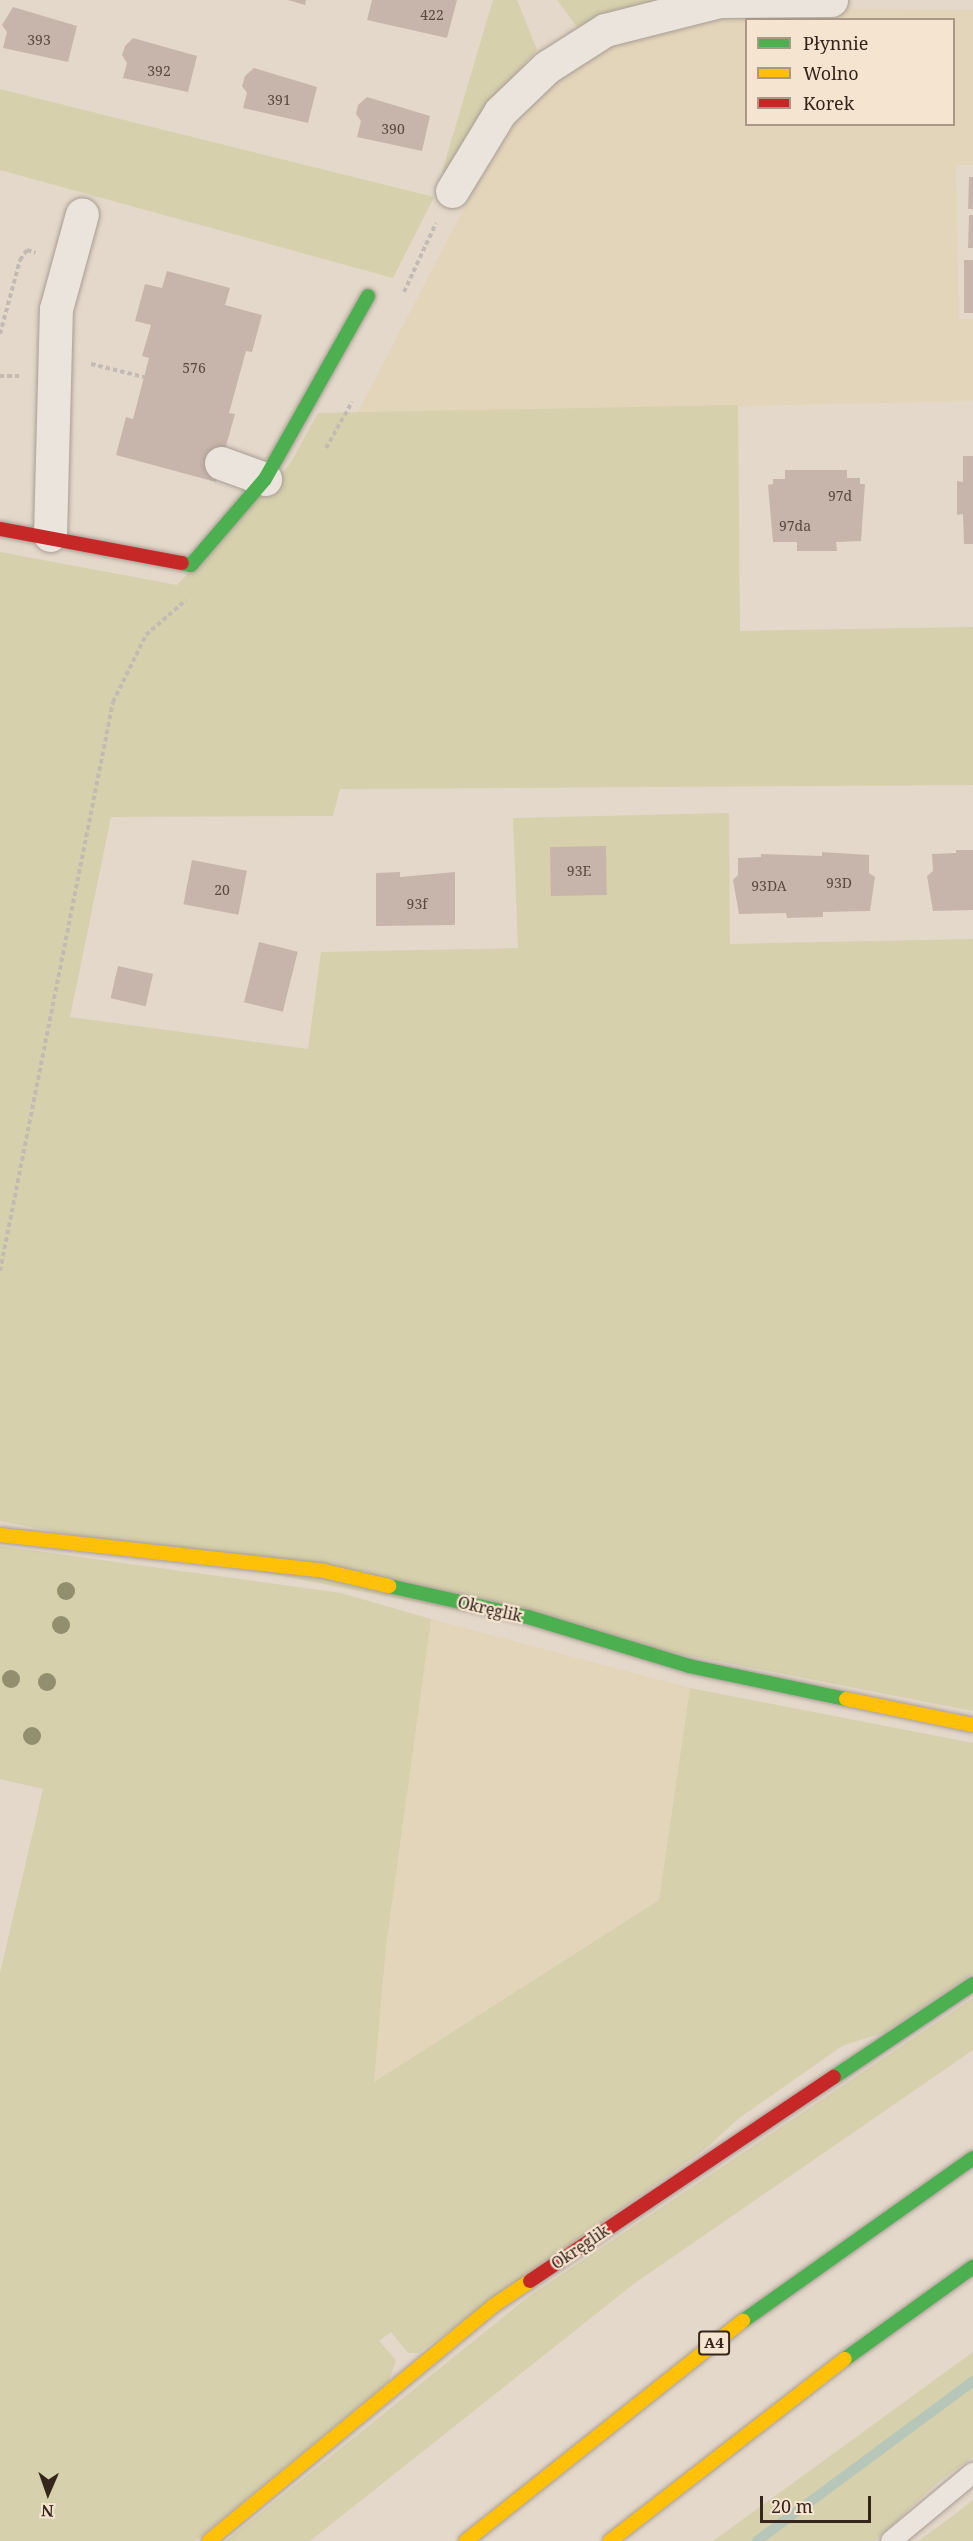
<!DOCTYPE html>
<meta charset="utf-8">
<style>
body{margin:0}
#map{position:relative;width:973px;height:2541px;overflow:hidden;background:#e4d8ca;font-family:"Noto Serif",serif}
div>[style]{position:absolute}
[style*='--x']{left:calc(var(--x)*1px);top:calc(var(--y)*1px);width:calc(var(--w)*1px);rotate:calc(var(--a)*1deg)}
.farmland>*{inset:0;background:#e3d5ba}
.green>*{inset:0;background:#d6d0ac}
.stream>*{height:10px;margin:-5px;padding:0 5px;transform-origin:5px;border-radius:5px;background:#b6c6b9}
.building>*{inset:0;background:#c7b5ab;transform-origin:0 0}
.path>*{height:4px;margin-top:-2px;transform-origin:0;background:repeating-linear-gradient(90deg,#c3bbb3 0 4.5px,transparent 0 7.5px)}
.roads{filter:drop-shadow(0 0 2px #a89d94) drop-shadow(0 0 2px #a89d94)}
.lane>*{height:20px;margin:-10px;padding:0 10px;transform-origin:10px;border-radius:10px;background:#ebe4dc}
.street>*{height:33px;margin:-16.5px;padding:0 16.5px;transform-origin:16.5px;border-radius:16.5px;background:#ebe4dc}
.fast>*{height:14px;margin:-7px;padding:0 7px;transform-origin:7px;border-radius:7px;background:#4caf50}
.slow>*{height:14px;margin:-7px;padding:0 7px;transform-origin:7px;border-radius:7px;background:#ffc107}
.jam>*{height:14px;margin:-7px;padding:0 7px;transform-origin:7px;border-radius:7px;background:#c62828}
.trees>*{width:18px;height:18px;margin:-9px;border-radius:50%;background:#928e6e}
span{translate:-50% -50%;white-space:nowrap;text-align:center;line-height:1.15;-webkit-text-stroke:4.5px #f5e4cf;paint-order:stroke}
.number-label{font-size:14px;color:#5a4940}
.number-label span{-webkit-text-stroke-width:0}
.shield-label span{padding:2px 4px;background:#f5e4cf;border:2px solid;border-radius:4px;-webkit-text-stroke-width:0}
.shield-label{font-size:15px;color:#36251c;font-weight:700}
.street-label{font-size:16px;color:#36251c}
.legend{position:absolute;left:745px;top:18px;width:210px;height:108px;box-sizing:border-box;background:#f5e4cf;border:2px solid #a99887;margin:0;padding:8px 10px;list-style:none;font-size:18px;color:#36251c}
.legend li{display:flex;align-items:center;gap:12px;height:30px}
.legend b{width:30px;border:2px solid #a99887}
.north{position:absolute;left:18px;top:2463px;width:60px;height:60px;-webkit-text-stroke:4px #f5e4cf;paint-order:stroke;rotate:182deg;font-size:16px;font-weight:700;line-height:24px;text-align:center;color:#36251c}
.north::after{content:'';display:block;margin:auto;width:21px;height:27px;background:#36251c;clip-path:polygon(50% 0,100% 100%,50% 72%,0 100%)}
.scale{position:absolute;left:760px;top:2496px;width:111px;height:27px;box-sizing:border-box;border:3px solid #36251c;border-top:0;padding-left:8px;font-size:18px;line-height:21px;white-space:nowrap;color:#36251c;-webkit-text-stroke:4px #f5e4cf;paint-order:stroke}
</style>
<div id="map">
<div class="farmland">
<div style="clip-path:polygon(evenodd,853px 9px,973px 10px,973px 165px,956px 165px,959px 319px,973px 319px,973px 401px,357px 414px,471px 194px,531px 99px,596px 49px,705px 15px,853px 9px,746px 20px,954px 20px,954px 124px,746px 124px,746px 20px)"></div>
<div style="clip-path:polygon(431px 1619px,690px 1688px,659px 1900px,374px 2082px,386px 1947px)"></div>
</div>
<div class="green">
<div style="clip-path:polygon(493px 0,517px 0,537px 50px,497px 95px,448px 172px,442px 172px)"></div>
<div style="clip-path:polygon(557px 0,693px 0,577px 27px)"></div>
<div style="clip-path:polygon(0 89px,434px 197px,393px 278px,0 170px)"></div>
<div style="clip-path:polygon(738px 405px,740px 631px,973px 627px,973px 785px,340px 789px,333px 816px,111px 817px,70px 1017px,308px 1049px,321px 952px,518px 948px,513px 818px,729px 813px,730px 944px,973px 939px,973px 1711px,0 1521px,0 552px,177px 585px,290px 464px,318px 413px)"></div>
<div style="clip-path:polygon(0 1546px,341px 1593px,431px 1619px,386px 1947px,374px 2082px,659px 1900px,690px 1688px,973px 1743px,973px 1973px,885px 2032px,842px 2046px,738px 2119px,704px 2150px,418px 2353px,408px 2353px,391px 2332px,379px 2341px,396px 2360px,389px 2381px,195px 2541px,0 2541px,0 1973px,43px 1789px,0 1779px)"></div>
<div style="clip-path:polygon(973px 1998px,973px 2050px,635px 2283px,310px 2541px,226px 2541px,528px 2297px)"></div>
<div style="clip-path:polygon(973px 2352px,973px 2457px,937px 2483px,875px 2541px,713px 2541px)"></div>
<div style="clip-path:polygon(973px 2500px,973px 2541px,918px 2541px,954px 2515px)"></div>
</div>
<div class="stream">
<div style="--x:757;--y:2541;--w:269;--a:-36.5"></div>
</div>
<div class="building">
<div style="clip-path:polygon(288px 0,306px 0,305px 5px)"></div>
<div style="clip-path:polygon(372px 0,457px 0,447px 38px,367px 20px)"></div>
<div style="clip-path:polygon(13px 7px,77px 26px,68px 62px,3px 48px,7px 32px,2px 25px)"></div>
<div style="clip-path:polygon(133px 38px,197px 56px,188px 92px,123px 78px,127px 63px,122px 55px,125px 46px)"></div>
<div style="clip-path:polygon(254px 68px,317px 87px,308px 123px,243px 108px,247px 93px,242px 86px,245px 76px)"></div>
<div style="clip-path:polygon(367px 97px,430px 116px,422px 151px,357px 137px,361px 121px,356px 114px,358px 105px)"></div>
<div style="clip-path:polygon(969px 177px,973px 177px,973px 209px,968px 209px)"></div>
<div style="clip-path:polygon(969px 215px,973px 215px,973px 248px,968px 248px)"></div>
<div style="left:964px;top:260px;width:9px;height:53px"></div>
<div style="clip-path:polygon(167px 271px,230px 288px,225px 305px,262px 315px,252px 352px,246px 351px,229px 413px,235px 414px,216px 482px,116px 455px,126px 417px,133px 419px,149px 358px,142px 356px,151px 325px,135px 321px,145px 284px,162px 288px)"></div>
<div style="clip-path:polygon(963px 456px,973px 456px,973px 544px,964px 544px,963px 514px,957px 515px,957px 481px,963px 482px)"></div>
<div style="clip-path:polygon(785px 470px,847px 470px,847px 478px,860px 478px,860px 484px,865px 484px,861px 541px,836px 542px,837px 551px,797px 551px,797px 542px,773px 542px,768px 485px,773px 484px,773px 479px,785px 479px)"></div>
<div style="left:606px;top:846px;width:49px;height:56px;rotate:89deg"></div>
<div style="clip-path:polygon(956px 850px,973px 850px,973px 910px,933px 911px,927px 876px,933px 871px,932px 854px,956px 853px)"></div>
<div style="clip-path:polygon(822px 852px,869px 855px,869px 873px,875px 877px,870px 911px,823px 912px,823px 917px,787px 918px,786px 913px,739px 914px,733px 880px,738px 875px,738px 858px,761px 857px,761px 854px,822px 856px)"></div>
<div style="left:192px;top:860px;width:56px;height:45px;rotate:11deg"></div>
<div style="clip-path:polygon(400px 872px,400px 877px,455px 872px,455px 925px,376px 926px,376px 873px)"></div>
<div style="left:259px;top:942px;width:40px;height:62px;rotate:14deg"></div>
<div style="left:118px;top:966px;width:36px;height:33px;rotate:13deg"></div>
</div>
<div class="path">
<div style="--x:404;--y:292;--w:76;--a:-65.1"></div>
<div style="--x:0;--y:334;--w:77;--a:-74.9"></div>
<div style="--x:20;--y:260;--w:12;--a:-55"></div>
<div style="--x:27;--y:250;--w:9;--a:18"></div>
<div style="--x:91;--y:364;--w:55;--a:13.8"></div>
<div style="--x:0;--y:376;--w:20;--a:0"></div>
<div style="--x:326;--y:448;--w:53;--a:-60.5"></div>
<div style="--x:0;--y:1271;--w:580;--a:-78.77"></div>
<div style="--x:113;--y:702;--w:75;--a:-63.8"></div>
<div style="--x:146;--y:635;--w:53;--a:-41.2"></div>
</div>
<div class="roads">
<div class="lane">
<div style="--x:891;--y:2541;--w:107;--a:-39.7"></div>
</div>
<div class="street">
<div style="--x:452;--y:191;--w:92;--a:-58.7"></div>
<div style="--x:500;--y:112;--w:65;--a:-43.8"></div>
<div style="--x:547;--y:67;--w:69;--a:-32.5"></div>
<div style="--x:605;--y:30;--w:119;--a:-14.2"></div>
<div style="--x:720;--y:1;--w:111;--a:-0.5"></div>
<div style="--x:221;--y:463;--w:47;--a:20"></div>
<div style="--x:50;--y:535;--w:226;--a:-88.5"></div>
<div style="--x:56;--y:309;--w:98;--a:-74.7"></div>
</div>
<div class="fast">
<div style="--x:182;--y:563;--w:9;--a:13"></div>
<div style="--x:191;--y:565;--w:113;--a:-49.3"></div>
<div style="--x:265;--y:479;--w:210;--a:-60.6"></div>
<div style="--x:389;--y:1586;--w:142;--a:12.6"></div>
<div style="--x:528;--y:1617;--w:168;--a:16.9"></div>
<div style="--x:689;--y:1666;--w:160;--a:11.9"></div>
<div style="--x:834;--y:2077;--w:167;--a:-33.8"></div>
<div style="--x:743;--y:2321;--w:282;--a:-35.3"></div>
<div style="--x:845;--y:2359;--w:158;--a:-35.7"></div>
</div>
<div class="slow">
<div style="--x:0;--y:1535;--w:326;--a:6.3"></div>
<div style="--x:324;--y:1571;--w:67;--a:13"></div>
<div style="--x:846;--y:1699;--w:130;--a:11.6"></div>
<div style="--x:209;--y:2541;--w:369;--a:-39.6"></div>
<div style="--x:493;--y:2306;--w:45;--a:-34"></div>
<div style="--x:466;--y:2541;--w:354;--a:-38.5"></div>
<div style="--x:610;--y:2541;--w:297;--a:-37.8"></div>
</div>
<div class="jam">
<div style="--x:0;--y:529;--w:185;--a:10.6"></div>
<div style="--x:530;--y:2281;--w:366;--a:-33.9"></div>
</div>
</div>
<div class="trees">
<div style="left:66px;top:1591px"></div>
<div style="left:61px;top:1625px"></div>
<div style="left:11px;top:1679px"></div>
<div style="left:47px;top:1682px"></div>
<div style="left:32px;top:1736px"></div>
</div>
<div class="number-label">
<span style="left:432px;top:15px">422</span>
<span style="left:39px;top:40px">393</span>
<span style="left:159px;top:71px">392</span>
<span style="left:279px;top:100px">391</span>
<span style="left:393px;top:129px">390</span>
<span style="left:194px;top:368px">576</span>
<span style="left:840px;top:496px">97d</span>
<span style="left:795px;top:526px">97da</span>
<span style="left:579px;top:871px">93E</span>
<span style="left:839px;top:883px">93D</span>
<span style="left:769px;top:886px">93DA</span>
<span style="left:222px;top:890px">20</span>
<span style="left:417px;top:904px">93f</span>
</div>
<div class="shield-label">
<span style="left:714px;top:2343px">A4</span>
</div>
<div class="street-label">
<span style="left:490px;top:1609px;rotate:13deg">Okręglik</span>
<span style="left:580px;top:2247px;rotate:-34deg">Okręglik</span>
</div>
<ul class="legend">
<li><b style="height:8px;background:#4caf50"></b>Płynnie</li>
<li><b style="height:8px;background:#ffc107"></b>Wolno</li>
<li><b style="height:8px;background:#c62828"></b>Korek</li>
</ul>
<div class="north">N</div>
<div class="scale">20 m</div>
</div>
